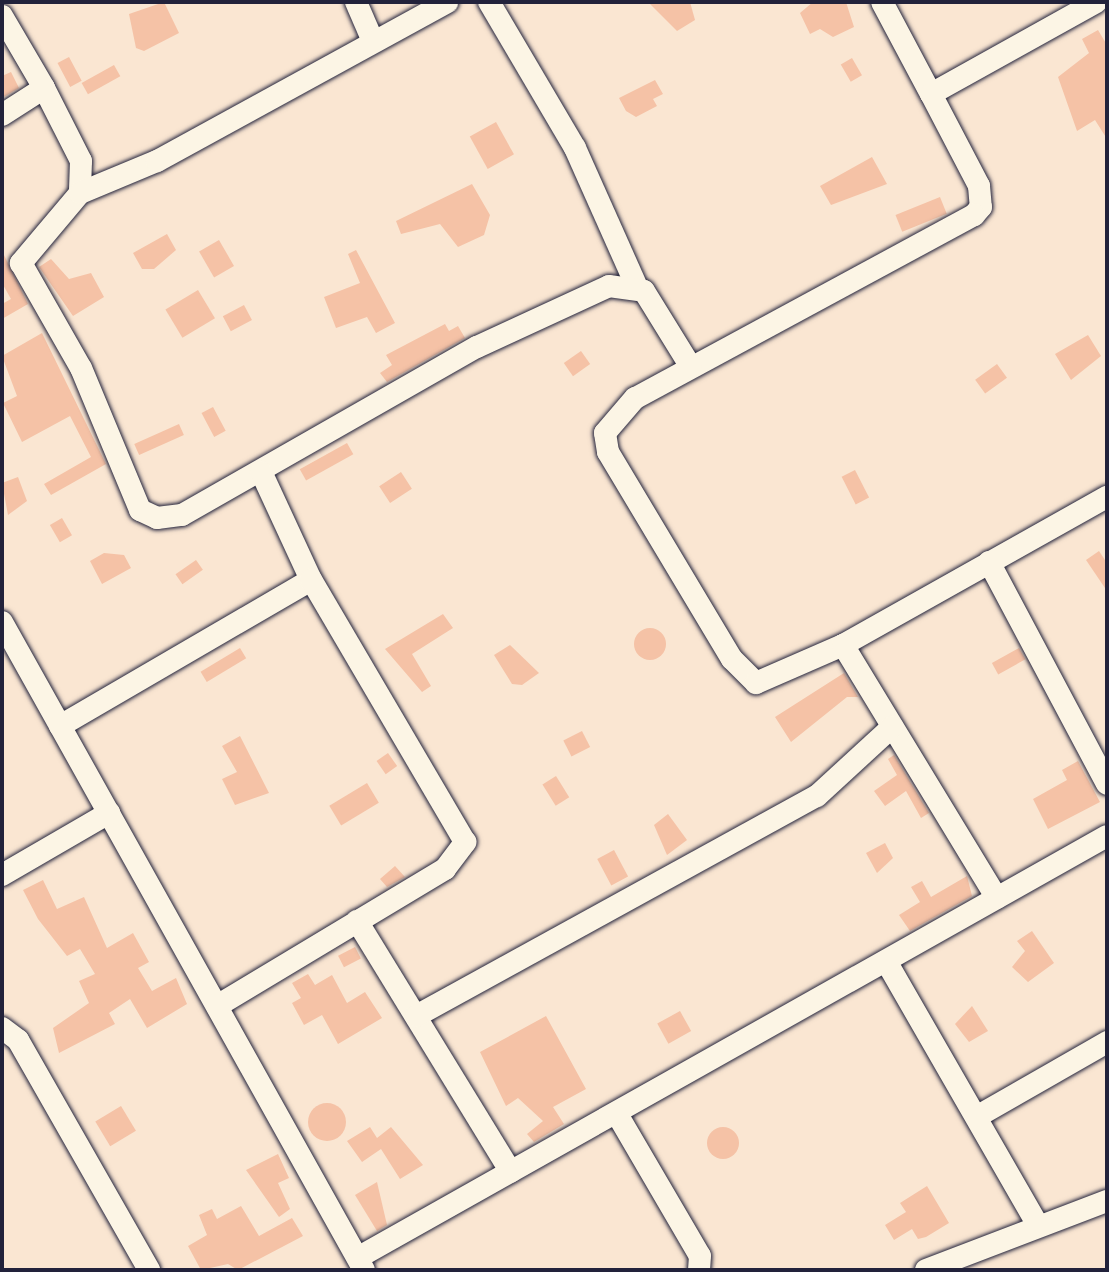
<!DOCTYPE html>
<style>
body{margin:0}
#map{position:relative;width:1109px;height:1272px;overflow:hidden;background:#fae6d2;font-family:Itim,sans-serif}
div>[style]{position:absolute}
[style*='--x']{left:calc(var(--x)*1px);top:calc(var(--y)*1px);width:calc(var(--w)*1px);rotate:calc(var(--a)*1deg)}
.building>*{inset:0;background:#f5c2a6;transform-origin:0 0}
.round{border-radius:50%}
.roads{filter:drop-shadow(0 0 2px #22223b) drop-shadow(0 0 2px #22223b)}
.minor>*{height:22px;margin:-11px;padding:0 11px;transform-origin:11px;border-radius:11px;background:#fcf5e5}
span{translate:-50% -50%;white-space:nowrap;text-align:center;line-height:1.15;-webkit-text-stroke:6px #fcf5e5;paint-order:stroke}
.frame{position:absolute;inset:0;border:4px solid #22223b;pointer-events:none}
</style>
<div id="map">
<div class="building">
<div style="clip-path:polygon(164px 2px,179px 33px,144px 51px,136px 48px,129px 14px)"></div>
<div style="clip-path:polygon(648px 2px,690px 2px,695px 20px,677px 31px)"></div>
<div style="clip-path:polygon(813px 2px,846px 2px,854px 27px,833px 37px,820px 29px,810px 34px,800px 13px)"></div>
<div style="clip-path:polygon(1098px 30px,1107px 45px,1107px 139px,1095px 120px,1077px 131px,1058px 77px,1089px 53px,1082px 39px)"></div>
<div style="left:69px;top:57px;width:27px;height:13px;rotate:62deg"></div>
<div style="left:852px;top:58px;width:20px;height:13px;rotate:60deg"></div>
<div style="left:114px;top:65px;width:13px;height:37px;rotate:61deg"></div>
<div style="clip-path:polygon(11px 72px,19px 88px,2px 98px,2px 76px)"></div>
<div style="clip-path:polygon(655px 80px,663px 94px,653px 99px,657px 106px,636px 117px,626px 111px,619px 98px)"></div>
<div style="left:496px;top:122px;width:37px;height:30px;rotate:61deg"></div>
<div style="clip-path:polygon(872px 157px,887px 184px,831px 205px,820px 186px)"></div>
<div style="clip-path:polygon(472px 184px,490px 215px,484px 235px,458px 247px,440px 224px,401px 234px,396px 221px)"></div>
<div style="left:940px;top:197px;width:18px;height:48px;rotate:68deg"></div>
<div style="clip-path:polygon(167px 234px,176px 250px,154px 269px,142px 269px,133px 253px)"></div>
<div style="left:219px;top:240px;width:30px;height:23px;rotate:60deg"></div>
<div style="clip-path:polygon(356px 250px,395px 323px,376px 333px,367px 317px,336px 328px,324px 297px,360px 283px,348px 254px)"></div>
<div style="clip-path:polygon(2px 251px,28px 304px,2px 319px,2px 304px,11px 299px,2px 283px)"></div>
<div style="clip-path:polygon(51px 259px,69px 279px,91px 273px,104px 297px,73px 316px,39px 267px)"></div>
<div style="left:198px;top:290px;width:33px;height:38px;rotate:59deg"></div>
<div style="left:244px;top:305px;width:17px;height:24px;rotate:62deg"></div>
<div style="clip-path:polygon(445px 324px,449px 331px,458px 326px,465px 338px,387px 382px,380px 373px,392px 365px,386px 355px)"></div>
<div style="clip-path:polygon(42px 333px,106px 464px,51px 495px,44px 484px,91px 457px,70px 416px,22px 442px,3px 403px,17px 396px,2px 356px)"></div>
<div style="clip-path:polygon(1088px 335px,1101px 356px,1071px 380px,1055px 354px)"></div>
<div style="left:581px;top:351px;width:16px;height:21px;rotate:55deg"></div>
<div style="left:997px;top:364px;width:17px;height:27px;rotate:54deg"></div>
<div style="left:213px;top:407px;width:27px;height:13px;rotate:62deg"></div>
<div style="left:179px;top:424px;width:12px;height:49px;rotate:66deg"></div>
<div style="left:347px;top:443px;width:13px;height:54px;rotate:61deg"></div>
<div style="left:855px;top:470px;width:31px;height:15px;rotate:63deg"></div>
<div style="left:401px;top:472px;width:20px;height:26px;rotate:57deg"></div>
<div style="clip-path:polygon(18px 477px,27px 501px,8px 515px,2px 483px)"></div>
<div style="left:62px;top:518px;width:20px;height:14px;rotate:60deg"></div>
<div style="clip-path:polygon(1099px 551px,1107px 563px,1107px 591px,1086px 560px)"></div>
<div style="clip-path:polygon(104px 553px,124px 555px,131px 568px,102px 584px,90px 561px)"></div>
<div style="left:196px;top:560px;width:12px;height:25px;rotate:55deg"></div>
<div style="clip-path:polygon(443px 614px,453px 628px,412px 654px,431px 686px,422px 692px,385px 649px)"></div>
<div class="round" style="left:634px;top:628px;width:32px;height:32px"></div>
<div style="clip-path:polygon(510px 645px,539px 673px,522px 685px,512px 684px,494px 655px)"></div>
<div style="left:240px;top:648px;width:12px;height:46px;rotate:59deg"></div>
<div style="left:1019px;top:648px;width:13px;height:31px;rotate:61deg"></div>
<div style="clip-path:polygon(844px 673px,858px 697px,847px 697px,791px 742px,775px 717px)"></div>
<div style="left:582px;top:731px;width:18px;height:21px;rotate:63deg"></div>
<div style="clip-path:polygon(240px 736px,269px 793px,235px 805px,222px 779px,237px 772px,222px 746px)"></div>
<div style="left:388px;top:753px;width:16px;height:14px;rotate:55deg"></div>
<div style="clip-path:polygon(894px 755px,929px 813px,921px 818px,906px 791px,885px 806px,874px 791px,897px 775px,888px 759px)"></div>
<div style="clip-path:polygon(1078px 761px,1100px 802px,1048px 829px,1033px 799px,1067px 780px,1062px 770px)"></div>
<div style="left:556px;top:776px;width:25px;height:16px;rotate:58deg"></div>
<div style="left:367px;top:783px;width:23px;height:44px;rotate:59deg"></div>
<div style="clip-path:polygon(668px 814px,687px 840px,667px 855px,654px 825px)"></div>
<div style="clip-path:polygon(885px 843px,893px 858px,877px 873px,866px 853px)"></div>
<div style="left:614px;top:850px;width:30px;height:19px;rotate:62deg"></div>
<div style="clip-path:polygon(395px 866px,405px 877px,387px 887px,380px 879px)"></div>
<div style="clip-path:polygon(967px 876px,972px 896px,910px 931px,899px 915px,920px 902px,911px 887px,922px 881px,931px 897px)"></div>
<div style="clip-path:polygon(43px 880px,57px 909px,84px 897px,107px 948px,133px 933px,149px 962px,138px 968px,152px 991px,176px 978px,187px 1004px,147px 1028px,130px 999px,109px 1013px,115px 1024px,59px 1053px,53px 1028px,89px 1003px,79px 981px,95px 974px,80px 949px,67px 956px,38px 919px,23px 890px)"></div>
<div style="clip-path:polygon(1032px 931px,1054px 963px,1028px 982px,1012px 967px,1025px 951px,1017px 941px)"></div>
<div style="left:355px;top:947px;width:13px;height:19px;rotate:63deg"></div>
<div style="clip-path:polygon(308px 974px,315px 985px,332px 975px,347px 1003px,365px 992px,382px 1018px,338px 1044px,322px 1015px,304px 1025px,292px 1003px,301px 998px,292px 983px)"></div>
<div style="clip-path:polygon(972px 1006px,988px 1031px,969px 1042px,955px 1024px)"></div>
<div style="left:680px;top:1011px;width:23px;height:26px;rotate:61deg"></div>
<div style="clip-path:polygon(546px 1016px,586px 1089px,553px 1107px,564px 1124px,534px 1142px,527px 1134px,543px 1121px,518px 1098px,506px 1106px,480px 1052px)"></div>
<div class="round" style="left:308px;top:1103px;width:38px;height:38px"></div>
<div style="left:121px;top:1106px;width:29px;height:30px;rotate:59deg"></div>
<div class="round" style="left:707px;top:1127px;width:32px;height:32px"></div>
<div style="clip-path:polygon(370px 1127px,377px 1138px,391px 1127px,423px 1165px,400px 1179px,381px 1149px,362px 1162px,347px 1141px)"></div>
<div style="clip-path:polygon(278px 1154px,289px 1178px,278px 1183px,290px 1209px,279px 1217px,246px 1170px)"></div>
<div style="clip-path:polygon(377px 1182px,387px 1225px,377px 1231px,355px 1195px)"></div>
<div style="clip-path:polygon(927px 1186px,949px 1223px,926px 1237px,918px 1239px,912px 1229px,894px 1240px,885px 1225px,906px 1212px,900px 1203px)"></div>
<div style="clip-path:polygon(241px 1206px,259px 1236px,292px 1218px,303px 1236px,238px 1270px,228px 1264px,201px 1270px,188px 1246px,207px 1235px,199px 1215px,212px 1209px,217px 1219px)"></div>
</div>
<div class="roads">
<div class="minor">
<div style="--x:356;--y:2;--w:40;--a:66.6"></div>
<div style="--x:489;--y:2;--w:169;--a:59.5"></div>
<div style="--x:575;--y:148;--w:150;--a:66"></div>
<div style="--x:882;--y:2;--w:104;--a:62"></div>
<div style="--x:931;--y:94;--w:189;--a:-29.1"></div>
<div style="--x:2;--y:16;--w:83;--a:59.7"></div>
<div style="--x:931;--y:94;--w:104;--a:62.4"></div>
<div style="--x:979;--y:186;--w:21;--a:85"></div>
<div style="--x:981;--y:207;--w:11;--a:131"></div>
<div style="--x:974;--y:215;--w:385;--a:151.6"></div>
<div style="--x:635;--y:398;--w:46;--a:130.6"></div>
<div style="--x:605;--y:433;--w:19;--a:81"></div>
<div style="--x:608;--y:452;--w:241;--a:59.1"></div>
<div style="--x:732;--y:659;--w:34;--a:45"></div>
<div style="--x:756;--y:683;--w:95;--a:-23.6"></div>
<div style="--x:843;--y:645;--w:303;--a:-29.3"></div>
<div style="--x:2;--y:115;--w:50;--a:-32.7"></div>
<div style="--x:44;--y:88;--w:82;--a:63.1"></div>
<div style="--x:81;--y:161;--w:32;--a:92"></div>
<div style="--x:80;--y:193;--w:92;--a:130.1"></div>
<div style="--x:21;--y:263;--w:121;--a:60.3"></div>
<div style="--x:81;--y:368;--w:154;--a:67.4"></div>
<div style="--x:140;--y:510;--w:19;--a:25"></div>
<div style="--x:157;--y:518;--w:25;--a:-7"></div>
<div style="--x:182;--y:515;--w:339;--a:-29.7"></div>
<div style="--x:477;--y:347;--w:145;--a:-24.8"></div>
<div style="--x:609;--y:286;--w:35;--a:8"></div>
<div style="--x:644;--y:291;--w:89;--a:58.3"></div>
<div style="--x:80;--y:193;--w:83;--a:-22.6"></div>
<div style="--x:157;--y:161;--w:331;--a:-28.7"></div>
<div style="--x:989;--y:562;--w:251;--a:62"></div>
<div style="--x:2;--y:622;--w:742;--a:60.81"></div>
<div style="--x:843;--y:645;--w:296;--a:58.7"></div>
<div style="--x:60;--y:726;--w:290;--a:-30.2"></div>
<div style="--x:311;--y:580;--w:119;--a:-114.8"></div>
<div style="--x:2;--y:875;--w:124;--a:-30.1"></div>
<div style="--x:357;--y:921;--w:294;--a:58.5"></div>
<div style="--x:886;--y:961;--w:305;--a:60.1"></div>
<div style="--x:217;--y:1006;--w:266;--a:-31"></div>
<div style="--x:445;--y:869;--w:34;--a:-53"></div>
<div style="--x:465;--y:842;--w:304;--a:-120.4"></div>
<div style="--x:416;--y:1016;--w:457;--a:-28.8"></div>
<div style="--x:817;--y:796;--w:102;--a:-42.6"></div>
<div style="--x:2;--y:1028;--w:20;--a:37"></div>
<div style="--x:18;--y:1040;--w:265;--a:60.3"></div>
<div style="--x:617;--y:1114;--w:164;--a:59.7"></div>
<div style="--x:700;--y:1256;--w:14;--a:94"></div>
<div style="--x:978;--y:1116;--w:149;--a:-29.8"></div>
<div style="--x:359;--y:1257;--w:858;--a:-29.37"></div>
<div style="--x:926;--y:1270;--w:194;--a:-20.9"></div>
</div>
</div>
<div class="frame"></div>
</div>
